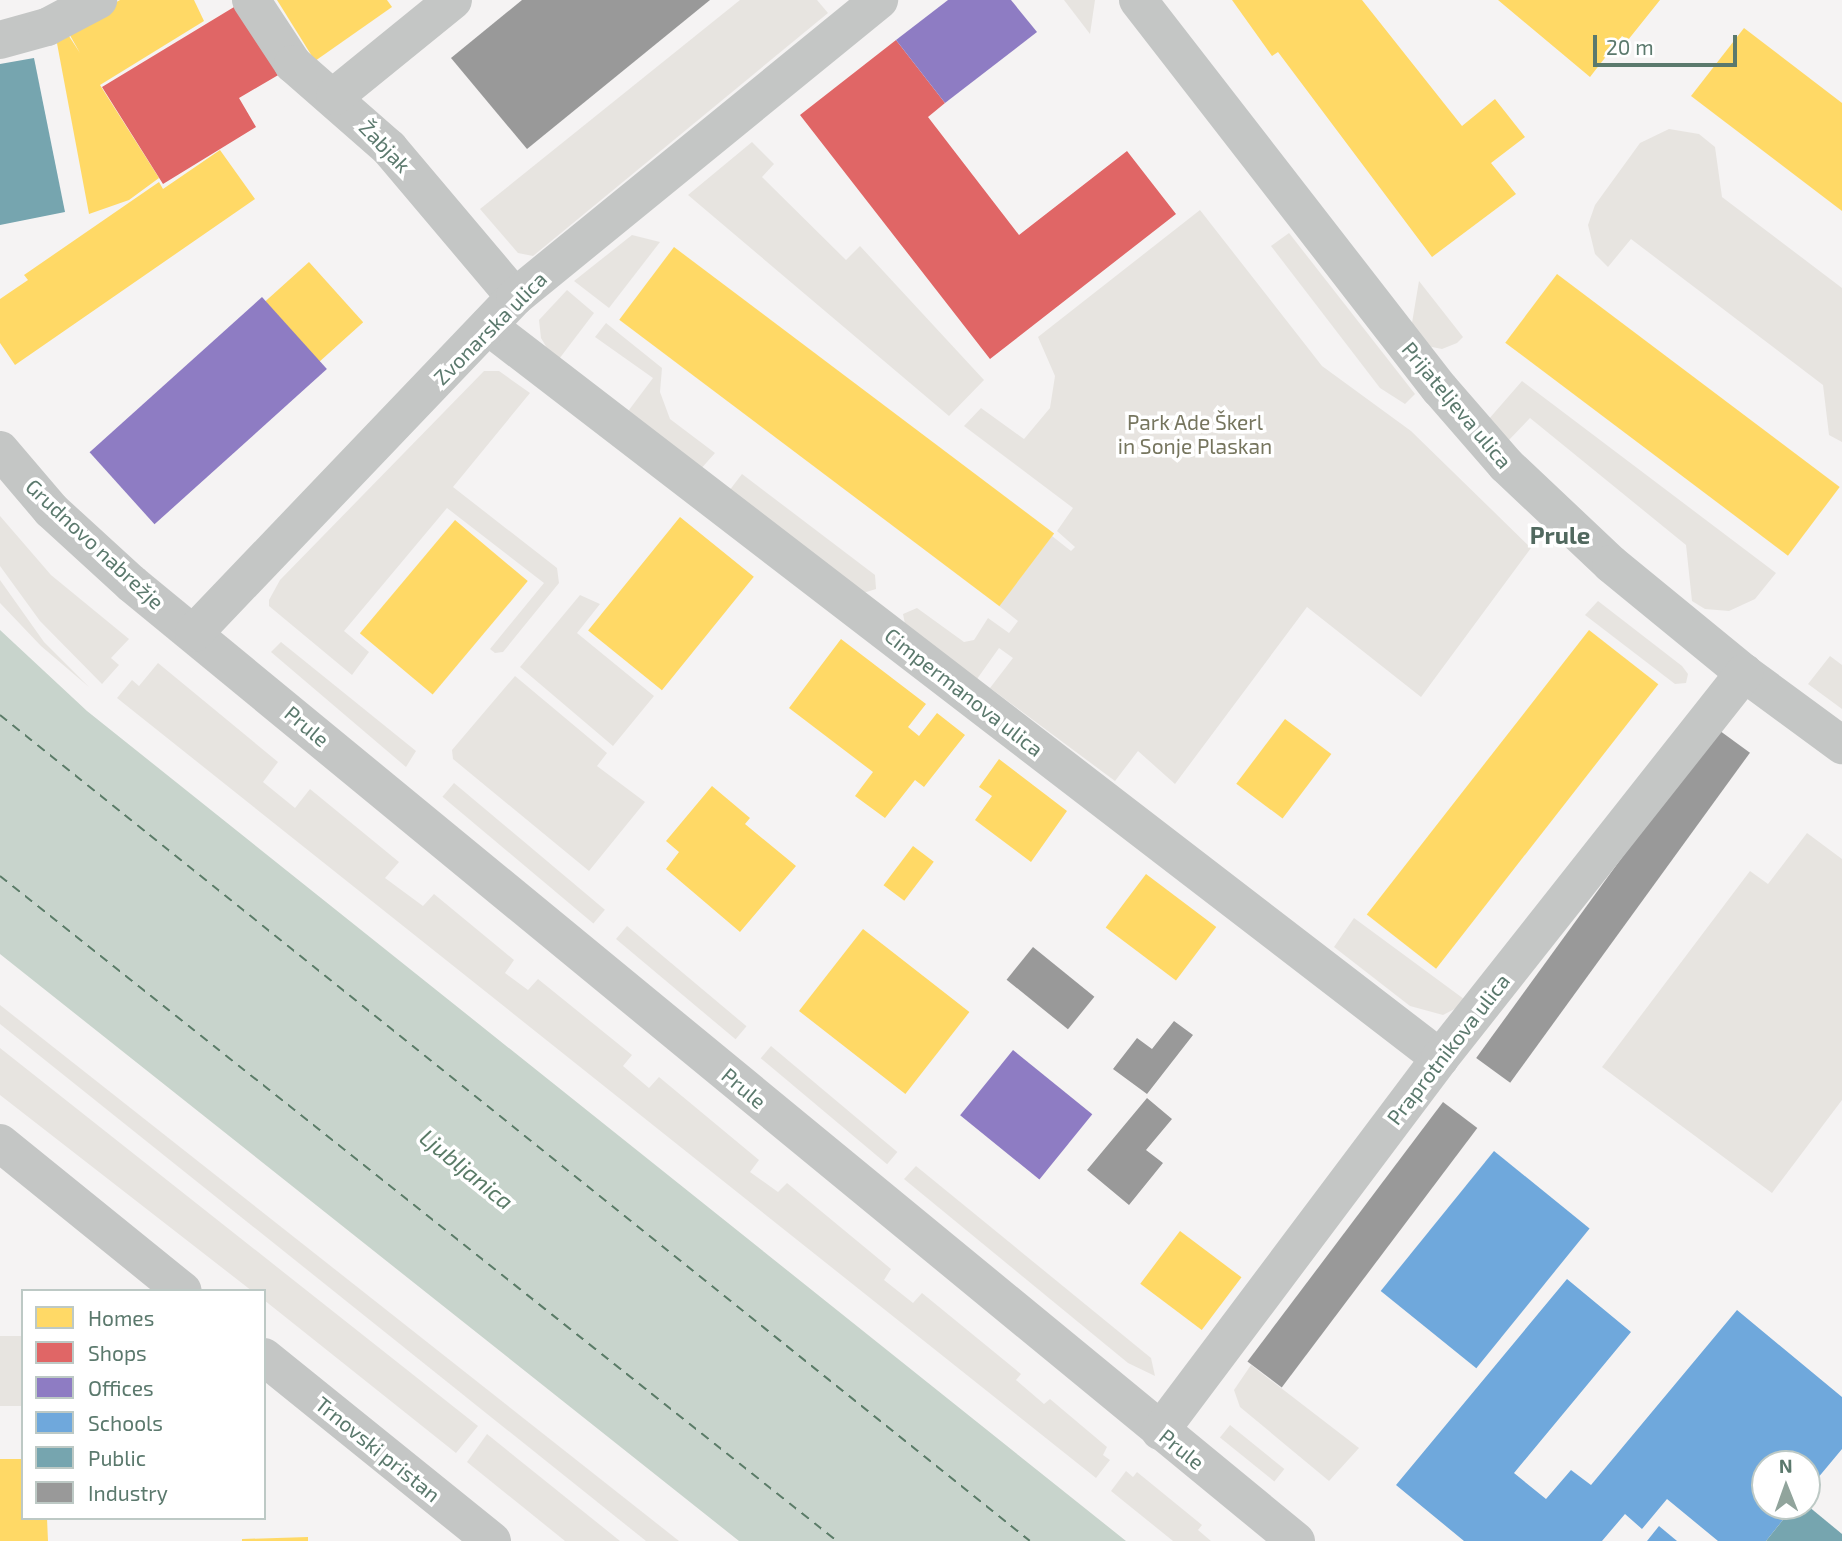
<!DOCTYPE html>
<meta charset="utf-8">
<style>
body{margin:0}
#map{position:relative;width:1842px;height:1541px;overflow:hidden;background:#f5f3f3;font-family:"Exo 2",sans-serif}
div>[style]{position:absolute}
[style*='--x']{left:calc(var(--x)*1px);top:calc(var(--y)*1px);width:calc(var(--w)*1px);rotate:calc(var(--a)*1deg)}
.green>*{inset:0;background:#e7e4e0;transform-origin:0 0}
.water>*{inset:0;background:#c8d4cc}
.homes>*{inset:0;background:#ffd966;transform-origin:0 0}
.shops>*{inset:0;background:#e06666}
.offices>*{inset:0;background:#8e7cc3;transform-origin:0 0}
.schools>*{inset:0;background:#6fa8dc;transform-origin:0 0}
.public>*{inset:0;background:#76a5af}
.industry>*{inset:0;background:#999;transform-origin:0 0}
.ferry>*{height:2px;margin-top:-1px;transform-origin:0;background:repeating-linear-gradient(90deg,#5a7b67 0 9px,transparent 0 16px)}
.street>*{height:38px;margin:-19px;padding:0 19px;transform-origin:19px;border-radius:19px;background:#c4c6c5}
span{translate:-50% -50%;white-space:nowrap;text-align:center;line-height:1.15;-webkit-text-stroke:7px #fff;paint-order:stroke}
.street-label{font-size:21px;color:#5b796d}
.park-label{font-size:21px;color:#76755e}
.water-label{font-size:23px;color:#5a7b67;font-style:italic}
.quarter-label{font-size:24px;color:#51695f;font-weight:700}
.legend{position:absolute;left:21px;top:1289px;width:245px;height:231px;box-sizing:border-box;background:#fff;border:2px solid #bdc9c5;margin:0;padding:9px 12px;list-style:none;font-size:21px;color:#5b796d}
.legend li{display:flex;align-items:center;gap:14px;height:35px}
.legend b{width:35px;border:2px solid #bdc9c5}
.north{position:absolute;left:1751px;top:1450px;width:70px;height:70px;box-sizing:border-box;background:#fff;border:2px solid #bdc9c5;border-radius:50%;rotate:359deg;font-size:19px;font-weight:700;line-height:28px;text-align:center;color:#5b796d}
.north::after{content:'';display:block;margin:auto;width:24px;height:32px;background:#91a49c;clip-path:polygon(50% 0,100% 100%,50% 72%,0 100%)}
.scale{position:absolute;left:1593px;top:35px;width:144px;height:32px;box-sizing:border-box;border:4px solid #5b796d;border-top:0;padding-left:9px;font-size:21px;line-height:24px;white-space:nowrap;color:#5b796d;-webkit-text-stroke:5px #fff;paint-order:stroke}
</style>
<div id="map">
<div class="green">
<div style="clip-path:polygon(740px 0,817px 0,828px 13px,533px 256px,518px 253px,480px 209px)"></div>
<div style="clip-path:polygon(1064px 0,1095px 0,1090px 34px)"></div>
<div style="clip-path:polygon(1669px 129px,1699px 134px,1715px 147px,1722px 197px,1842px 288px,1842px 442px,1829px 435px,1823px 385px,1631px 239px,1608px 267px,1595px 254px,1588px 225px,1595px 205px,1640px 143px)"></div>
<div style="clip-path:polygon(752px 142px,774px 164px,762px 177px,846px 260px,860px 246px,984px 380px,949px 416px,688px 195px)"></div>
<div style="clip-path:polygon(1200px 210px,1322px 366px,1411px 431px,1531px 548px,1421px 697px,1307px 607px,1175px 784px,1138px 751px,1115px 781px,990px 688px,1013px 658px,999px 648px,977px 679px,905px 624px,903px 614px,917px 608px,964px 642px,974px 640px,988px 618px,1009px 633px,1018px 621px,999px 606px,1052px 536px,1071px 551px,1075px 547px,1057px 531px,1073px 508px,964px 426px,981px 408px,1024px 439px,1050px 408px,1055px 376px,1038px 337px)"></div>
<div style="clip-path:polygon(1289px 233px,1415px 394px,1405px 404px,1380px 388px,1271px 246px)"></div>
<div style="clip-path:polygon(632px 235px,660px 242px,609px 308px,574px 281px)"></div>
<div style="clip-path:polygon(1419px 281px,1463px 337px,1457px 343px,1442px 349px,1427px 346px,1411px 329px)"></div>
<div style="clip-path:polygon(567px 290px,594px 313px,556px 363px,541px 338px,539px 320px)"></div>
<div style="clip-path:polygon(606px 323px,662px 368px,660px 392px,670px 419px,715px 453px,699px 471px,626px 414px,653px 378px,595px 337px)"></div>
<div style="clip-path:polygon(484px 371px,499px 371px,530px 393px,453px 487px,557px 568px,559px 583px,503px 652px,495px 653px,490px 649px,544px 583px,447px 508px,344px 631px,369px 652px,352px 675px,269px 606px,269px 600px,280px 580px)"></div>
<div style="clip-path:polygon(1522px 381px,1776px 573px,1755px 599px,1729px 611px,1705px 609px,1692px 601px,1686px 545px,1530px 418px,1508px 441px,1488px 420px)"></div>
<div style="clip-path:polygon(742px 474px,875px 575px,876px 589px,863px 593px,729px 491px)"></div>
<div style="clip-path:polygon(0 516px,51px 575px,129px 639px,111px 658px,119px 665px,102px 684px,40px 621px,0 566px)"></div>
<div style="clip-path:polygon(0 580px,44px 642px,89px 687px,41px 646px,0 603px)"></div>
<div style="clip-path:polygon(580px 595px,600px 604px,577px 633px,654px 696px,613px 746px,520px 667px)"></div>
<div style="clip-path:polygon(1598px 601px,1682px 666px,1688px 674px,1686px 683px,1675px 684px,1585px 615px)"></div>
<div style="clip-path:polygon(281px 642px,416px 751px,406px 767px,271px 652px)"></div>
<div style="clip-path:polygon(1830px 656px,1842px 665px,1842px 709px,1808px 684px)"></div>
<div style="clip-path:polygon(158px 663px,278px 762px,263px 782px,295px 808px,310px 789px,399px 862px,385px 878px,423px 906px,434px 894px,514px 960px,505px 973px,528px 990px,538px 979px,632px 1055px,623px 1066px,649px 1088px,659px 1077px,759px 1160px,750px 1172px,778px 1192px,787px 1183px,891px 1269px,884px 1280px,913px 1303px,922px 1293px,1021px 1374px,1016px 1380px,1044px 1404px,1050px 1399px,1107px 1447px,1103px 1455px,1110px 1460px,1096px 1478px,117px 698px,132px 680px,139px 686px)"></div>
<div style="clip-path:polygon(515px 676px,607px 753px,597px 766px,645px 802px,589px 871px,453px 759px,452px 750px)"></div>
<div style="left:454px;top:783px;width:197px;height:18px;rotate:40deg"></div>
<div style="clip-path:polygon(1807px 833px,1842px 859px,1842px 1100px,1772px 1193px,1602px 1067px,1750px 871px,1768px 884px)"></div>
<div style="clip-path:polygon(1354px 918px,1468px 1002px,1443px 1015px,1410px 1006px,1334px 947px)"></div>
<div style="left:627px;top:926px;width:156px;height:17px;rotate:40deg"></div>
<div style="clip-path:polygon(0 1005px,503px 1402px,679px 1541px,646px 1541px,0 1024px)"></div>
<div style="left:771px;top:1046px;width:165px;height:16px;rotate:40deg"></div>
<div style="clip-path:polygon(0 1048px,478px 1426px,456px 1453px,264px 1300px,264px 1291px,252px 1291px,0 1095px)"></div>
<div style="clip-path:polygon(916px 1166px,1151px 1358px,1155px 1376px,1128px 1363px,904px 1179px)"></div>
<div style="left:23px;top:1336px;width:70px;height:23px;rotate:90deg"></div>
<div style="clip-path:polygon(1251px 1365px,1359px 1448px,1329px 1481px,1240px 1407px,1234px 1390px)"></div>
<div style="left:1230px;top:1425px;width:70px;height:16px;rotate:39deg"></div>
<div style="clip-path:polygon(487px 1434px,620px 1541px,565px 1541px,467px 1462px)"></div>
<div style="clip-path:polygon(1126px 1471px,1133px 1477px,1137px 1472px,1202px 1525px,1198px 1530px,1211px 1541px,1173px 1541px,1111px 1491px)"></div>
</div>
<div class="water">
<div style="clip-path:polygon(0 630px,87px 711px,1126px 1541px,739px 1541px,0 954px)"></div>
</div>
<div class="homes">
<div style="clip-path:polygon(120px 0,194px 0,204px 21px,100px 85px,159px 178px,129px 200px,89px 214px,56px 38px,67px 33px,80px 53px,67px 30px)"></div>
<div style="clip-path:polygon(277px 0,387px 0,392px 7px,315px 61px)"></div>
<div style="clip-path:polygon(1232px 0,1362px 0,1462px 126px,1495px 99px,1525px 137px,1491px 163px,1516px 194px,1432px 257px,1278px 52px,1272px 56px)"></div>
<div style="clip-path:polygon(1498px 0,1660px 0,1628px 40px,1622px 36px,1590px 77px)"></div>
<div style="clip-path:polygon(1744px 28px,1842px 103px,1842px 211px,1691px 96px)"></div>
<div style="clip-path:polygon(220px 150px,255px 199px,15px 365px,0 343px,0 299px,28px 280px,24px 275px,159px 182px,163px 189px)"></div>
<div style="left:674px;top:247px;width:476px;height:91px;rotate:37deg"></div>
<div style="left:309px;top:262px;width:81px;height:59px;rotate:48deg"></div>
<div style="left:1557px;top:274px;width:354px;height:86px;rotate:37deg"></div>
<div style="left:680px;top:517px;width:95px;height:146px;rotate:39deg"></div>
<div style="left:455px;top:520px;width:95px;height:148px;rotate:40deg"></div>
<div style="left:1589px;top:630px;width:88px;height:361px;rotate:38deg"></div>
<div style="clip-path:polygon(841px 639px,926px 704px,908px 727px,919px 736px,937px 713px,965px 735px,924px 787px,915px 780px,885px 818px,855px 796px,873px 772px,789px 708px)"></div>
<div style="left:1285px;top:719px;width:58px;height:81px;rotate:37deg"></div>
<div style="clip-path:polygon(999px 759px,1067px 811px,1031px 862px,975px 820px,992px 796px,979px 787px)"></div>
<div style="clip-path:polygon(712px 786px,750px 818px,745px 824px,796px 866px,740px 932px,666px 869px,679px 852px,666px 841px)"></div>
<div style="left:913px;top:846px;width:26px;height:49px;rotate:37deg"></div>
<div style="left:1146px;top:874px;width:88px;height:67px;rotate:37deg"></div>
<div style="left:863px;top:929px;width:135px;height:104px;rotate:38deg"></div>
<div style="left:1180px;top:1231px;width:77px;height:66px;rotate:37deg"></div>
<div style="clip-path:polygon(0 1459px,23px 1459px,23px 1518px,47px 1518px,48px 1541px,0 1541px)"></div>
<div style="clip-path:polygon(308px 1537px,308px 1541px,242px 1541px,242px 1539px)"></div>
</div>
<div class="shops">
<div style="clip-path:polygon(239px 4px,280px 74px,239px 98px,256px 127px,163px 184px,102px 87px)"></div>
<div style="clip-path:polygon(896px 40px,945px 103px,928px 117px,1019px 235px,1127px 151px,1176px 214px,990px 359px,800px 115px)"></div>
</div>
<div class="offices">
<div style="clip-path:polygon(948px 0,1011px 0,1037px 32px,945px 103px,896px 40px)"></div>
<div style="left:262px;top:297px;width:97px;height:232px;rotate:48deg"></div>
<div style="left:1013px;top:1050px;width:102px;height:84px;rotate:39deg"></div>
</div>
<div class="schools">
<div style="left:1494px;top:1151px;width:123px;height:180px;rotate:39deg"></div>
<div style="clip-path:polygon(1567px 1279px,1631px 1332px,1514px 1473px,1546px 1499px,1571px 1470px,1591px 1485px,1737px 1310px,1842px 1397px,1842px 1449px,1807px 1491px,1807px 1464px,1765px 1464px,1765px 1506px,1794px 1506px,1766px 1541px,1718px 1541px,1667px 1499px,1642px 1529px,1625px 1514px,1602px 1541px,1464px 1541px,1396px 1485px)"></div>
<div style="clip-path:polygon(1659px 1526px,1677px 1541px,1647px 1541px)"></div>
</div>
<div class="public">
<div style="clip-path:polygon(34px 58px,65px 212px,0 225px,0 64px)"></div>
<div style="clip-path:polygon(1794px 1506px,1808px 1506px,1842px 1534px,1842px 1541px,1766px 1541px)"></div>
</div>
<div class="industry">
<div style="clip-path:polygon(522px 0,710px 0,527px 149px,451px 58px)"></div>
<div style="left:1716px;top:728px;width:42px;height:408px;rotate:36deg"></div>
<div style="left:1033px;top:947px;width:79px;height:42px;rotate:39deg"></div>
<div style="clip-path:polygon(1174px 1021px,1193px 1035px,1147px 1094px,1113px 1069px,1137px 1038px,1152px 1049px)"></div>
<div style="clip-path:polygon(1147px 1098px,1172px 1119px,1146px 1150px,1163px 1163px,1129px 1205px,1087px 1170px)"></div>
<div style="left:1443px;top:1102px;width:43px;height:325px;rotate:37deg"></div>
</div>
<div class="ferry">
<div style="--x:0;--y:715;--w:1320;--a:38.73"></div>
<div style="--x:0;--y:876;--w:1069;--a:38.47"></div>
</div>
<div class="street">
<div style="--x:251;--y:0;--w:77;--a:56.7"></div>
<div style="--x:293;--y:64;--w:128;--a:41.2"></div>
<div style="--x:389;--y:148;--w:195;--a:49.8"></div>
<div style="--x:1138;--y:0;--w:492;--a:52.2"></div>
<div style="--x:1440;--y:389;--w:101;--a:49"></div>
<div style="--x:1506;--y:465;--w:144;--a:43.3"></div>
<div style="--x:1611;--y:564;--w:172;--a:39.3"></div>
<div style="--x:1744;--y:673;--w:122;--a:36.3"></div>
<div style="--x:0;--y:40;--w:49;--a:-15.5"></div>
<div style="--x:47;--y:27;--w:58;--a:-27.9"></div>
<div style="--x:335;--y:96;--w:152;--a:-39.1"></div>
<div style="--x:488;--y:326;--w:1201;--a:37.56"></div>
<div style="--x:0;--y:450;--w:79;--a:49.6"></div>
<div style="--x:51;--y:510;--w:110;--a:42.4"></div>
<div style="--x:132;--y:584;--w:1507;--a:39.43"></div>
<div style="--x:194;--y:633;--w:465;--a:-46.3"></div>
<div style="--x:515;--y:297;--w:470;--a:-39.2"></div>
<div style="--x:0;--y:1143;--w:235;--a:39"></div>
<div style="--x:264;--y:1357;--w:293;--a:38.9"></div>
<div style="--x:1160;--y:1431;--w:466;--a:-53.1"></div>
<div style="--x:1440;--y:1058;--w:491;--a:-51.7"></div>
</div>
<div class="street-label">
<span style="left:385px;top:146px;rotate:46deg">Žabjak</span>
<span style="left:490px;top:328px;rotate:-45deg">Zvonarska ulica</span>
<span style="left:1457px;top:405px;rotate:50deg">Prijateljeva ulica</span>
<span style="left:95px;top:544px;rotate:43deg">Grudnovo nabrežje</span>
<span style="left:964px;top:692px;rotate:38deg">Cimpermanova ulica</span>
<span style="left:307px;top:726px;rotate:40deg">Prule</span>
<span style="left:1448px;top:1049px;rotate:-52deg">Praprotnikova ulica</span>
<span style="left:744px;top:1088px;rotate:40deg">Prule</span>
<span style="left:378px;top:1449px;rotate:39deg">Trnovski pristan</span>
<span style="left:1182px;top:1449px;rotate:39deg">Prule</span>
</div>
<div class="park-label">
<span style="left:1195px;top:434px">Park Ade Škerl<br>in Sonje Plaskan</span>
</div>
<div class="water-label">
<span style="left:467px;top:1169px;rotate:39deg">Ljubljanica</span>
</div>
<div class="quarter-label">
<span style="left:1560px;top:535px">Prule</span>
</div>
<ul class="legend">
<li><b style="height:19px;background:#ffd966"></b>Homes</li>
<li><b style="height:19px;background:#e06666"></b>Shops</li>
<li><b style="height:19px;background:#8e7cc3"></b>Offices</li>
<li><b style="height:19px;background:#6fa8dc"></b>Schools</li>
<li><b style="height:19px;background:#76a5af"></b>Public</li>
<li><b style="height:19px;background:#999"></b>Industry</li>
</ul>
<div class="north">N</div>
<div class="scale">20 m</div>
</div>
